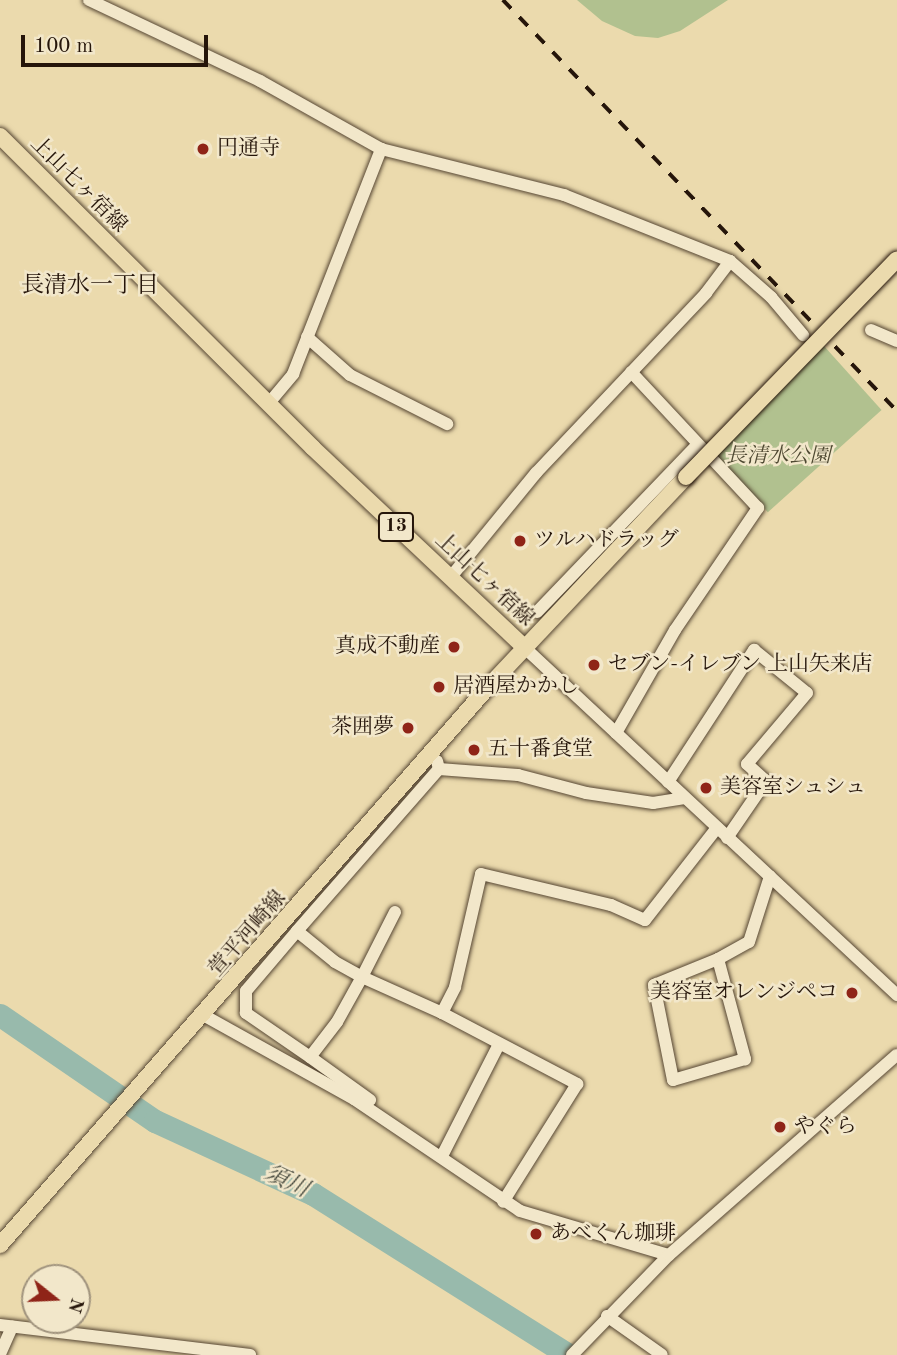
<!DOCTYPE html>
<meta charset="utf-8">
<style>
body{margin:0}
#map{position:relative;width:897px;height:1355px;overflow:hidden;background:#ebdaad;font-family:"Old Standard TT","Noto Serif JP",serif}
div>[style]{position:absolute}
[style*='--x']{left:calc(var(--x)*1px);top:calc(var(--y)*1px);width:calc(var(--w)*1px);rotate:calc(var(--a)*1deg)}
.green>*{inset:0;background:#b1c18f;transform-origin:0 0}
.river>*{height:23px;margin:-11.5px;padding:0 11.5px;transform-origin:11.5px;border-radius:11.5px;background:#98baac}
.roads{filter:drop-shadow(0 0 2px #564633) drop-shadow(0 0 2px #564633)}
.minor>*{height:12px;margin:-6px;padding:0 6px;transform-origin:6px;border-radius:6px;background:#f2e7ca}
.major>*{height:16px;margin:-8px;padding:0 8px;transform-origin:8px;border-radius:8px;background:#ebdaad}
.rail>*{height:3.5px;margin-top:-1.75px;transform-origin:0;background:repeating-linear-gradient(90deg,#25150a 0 12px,transparent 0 24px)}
.bridges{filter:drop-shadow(0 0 2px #25150a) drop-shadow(0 0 2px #25150a)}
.major-bridge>*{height:16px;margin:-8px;padding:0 8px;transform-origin:8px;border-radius:8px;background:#ebdaad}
.dots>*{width:19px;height:19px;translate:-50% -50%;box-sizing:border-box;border:4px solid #f2e7ca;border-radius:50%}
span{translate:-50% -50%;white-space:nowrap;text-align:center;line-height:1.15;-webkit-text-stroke:5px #f2e7ca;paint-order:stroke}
.shield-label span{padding:2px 5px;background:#f2e7ca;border:2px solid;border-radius:5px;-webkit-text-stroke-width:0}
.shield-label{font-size:19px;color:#25150a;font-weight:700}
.poi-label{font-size:21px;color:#25150a}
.left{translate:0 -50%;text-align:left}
.right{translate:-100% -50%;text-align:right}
.street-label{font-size:21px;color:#25150a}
.park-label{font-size:21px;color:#4f4932;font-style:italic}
.neighbourhood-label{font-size:23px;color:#25150a}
.water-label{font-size:23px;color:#4d4f43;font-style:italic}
.north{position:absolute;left:21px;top:1264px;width:70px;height:70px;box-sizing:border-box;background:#f2e7ca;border:2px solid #a0937d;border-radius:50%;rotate:108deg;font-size:19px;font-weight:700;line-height:28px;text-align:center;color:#25150a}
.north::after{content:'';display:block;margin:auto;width:24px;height:32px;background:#8f2418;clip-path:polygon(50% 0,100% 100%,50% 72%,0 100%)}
.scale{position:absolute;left:21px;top:35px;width:187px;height:32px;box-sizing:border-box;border:4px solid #25150a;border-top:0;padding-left:9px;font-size:21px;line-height:24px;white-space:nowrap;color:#25150a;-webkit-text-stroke:5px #f2e7ca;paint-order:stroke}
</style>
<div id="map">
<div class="green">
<div style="clip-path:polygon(577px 0,728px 0,680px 31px,658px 38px,635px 36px,602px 21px)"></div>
<div style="left:824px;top:346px;width:86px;height:153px;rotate:48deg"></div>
</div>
<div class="river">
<div style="--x:0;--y:1015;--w:188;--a:34.4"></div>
<div style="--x:155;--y:1121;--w:174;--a:24.8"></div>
<div style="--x:313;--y:1194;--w:302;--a:32.2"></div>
</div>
<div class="roads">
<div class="minor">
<div style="--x:89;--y:0;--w:189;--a:25.3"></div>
<div style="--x:260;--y:81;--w:139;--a:29.3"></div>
<div style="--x:381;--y:149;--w:189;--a:14.1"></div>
<div style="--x:564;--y:195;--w:179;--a:21.7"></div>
<div style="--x:730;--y:261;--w:55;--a:41.3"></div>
<div style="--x:771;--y:297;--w:50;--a:49.9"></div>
<div style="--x:871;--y:330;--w:28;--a:23"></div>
<div style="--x:307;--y:337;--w:57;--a:41.5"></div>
<div style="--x:350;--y:375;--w:109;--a:26.8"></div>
<div style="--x:269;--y:403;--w:38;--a:-50"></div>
<div style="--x:293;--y:374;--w:242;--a:-68.6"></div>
<div style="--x:450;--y:578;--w:136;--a:-50.7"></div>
<div style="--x:536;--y:473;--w:248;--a:-46.6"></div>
<div style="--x:706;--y:293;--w:40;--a:-53"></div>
<div style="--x:537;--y:612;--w:230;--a:-46.2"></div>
<div style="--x:525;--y:648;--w:509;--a:43.01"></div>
<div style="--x:616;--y:733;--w:119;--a:-60.2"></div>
<div style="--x:675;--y:630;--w:148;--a:-55.8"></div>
<div style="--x:758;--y:508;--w:186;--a:-133"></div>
<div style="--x:439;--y:769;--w:79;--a:4.3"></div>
<div style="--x:518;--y:775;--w:70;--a:14.8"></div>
<div style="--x:586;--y:793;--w:68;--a:8.5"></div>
<div style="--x:653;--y:803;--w:32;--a:-9"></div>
<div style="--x:668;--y:782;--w:158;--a:-56.9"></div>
<div style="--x:754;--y:650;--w:68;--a:39.1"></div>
<div style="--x:807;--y:693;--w:93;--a:130.2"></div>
<div style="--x:747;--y:764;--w:25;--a:42"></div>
<div style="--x:766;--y:781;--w:69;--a:124.4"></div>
<div style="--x:395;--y:912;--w:73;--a:116.9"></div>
<div style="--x:362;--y:977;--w:51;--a:119.1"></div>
<div style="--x:337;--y:1022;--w:44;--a:127.6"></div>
<div style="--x:310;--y:1057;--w:78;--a:-145.5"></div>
<div style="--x:246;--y:1013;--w:22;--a:-90"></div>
<div style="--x:246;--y:991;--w:79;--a:-49.6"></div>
<div style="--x:297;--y:931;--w:49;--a:39.2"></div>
<div style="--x:335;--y:962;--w:31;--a:29"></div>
<div style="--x:362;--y:977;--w:88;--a:24.2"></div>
<div style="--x:442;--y:1013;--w:153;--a:27.7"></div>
<div style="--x:577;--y:1084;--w:139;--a:122.1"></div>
<div style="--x:297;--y:931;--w:215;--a:-48.8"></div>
<div style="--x:439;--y:769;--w:8;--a:-104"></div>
<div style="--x:718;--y:959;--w:104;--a:74.9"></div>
<div style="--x:745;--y:1059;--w:75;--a:163.7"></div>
<div style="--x:673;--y:1080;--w:97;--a:-101.3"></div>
<div style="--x:654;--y:985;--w:69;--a:-22.1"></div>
<div style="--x:718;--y:959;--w:35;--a:-29"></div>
<div style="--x:749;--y:942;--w:69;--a:-72.3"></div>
<div style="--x:442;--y:1013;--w:29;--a:-63"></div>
<div style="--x:455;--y:987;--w:116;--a:-77"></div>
<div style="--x:481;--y:874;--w:134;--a:13.4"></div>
<div style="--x:611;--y:905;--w:37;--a:24"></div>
<div style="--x:645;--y:920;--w:117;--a:-52"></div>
<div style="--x:205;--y:1016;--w:171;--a:29.1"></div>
<div style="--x:354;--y:1099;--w:200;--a:34"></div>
<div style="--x:520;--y:1211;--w:155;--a:16.5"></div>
<div style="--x:310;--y:1057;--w:74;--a:35.6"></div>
<div style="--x:442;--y:1156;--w:126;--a:-63"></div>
<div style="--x:607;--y:1316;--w:67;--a:35.3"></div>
<div style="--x:0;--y:1325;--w:252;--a:6.8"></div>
<div style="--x:0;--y:1354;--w:30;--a:-66"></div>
<div style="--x:572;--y:1355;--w:139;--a:-45.9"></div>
<div style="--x:669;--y:1255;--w:303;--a:-41.3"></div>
</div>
<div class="major">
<div style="--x:0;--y:136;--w:442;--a:44.9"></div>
<div style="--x:313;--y:448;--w:291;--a:43.3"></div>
<div style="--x:0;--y:1245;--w:741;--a:-48.83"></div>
<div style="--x:488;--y:687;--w:289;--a:-46.7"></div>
</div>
</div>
<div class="rail">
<div style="--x:503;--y:0;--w:569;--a:46.21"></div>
</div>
<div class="bridges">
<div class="major-bridge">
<div style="--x:686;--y:477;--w:303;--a:-45.9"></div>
</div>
</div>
<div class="dots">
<div style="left:203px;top:149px;background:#8f2418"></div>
<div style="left:520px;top:541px;background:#8f2418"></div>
<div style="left:454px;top:647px;background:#8f2418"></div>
<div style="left:594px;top:665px;background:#8f2418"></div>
<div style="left:439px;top:687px;background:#8f2418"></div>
<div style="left:408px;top:728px;background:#8f2418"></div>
<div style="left:474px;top:750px;background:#8f2418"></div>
<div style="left:706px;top:788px;background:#8f2418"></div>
<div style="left:852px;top:993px;background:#8f2418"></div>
<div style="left:780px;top:1127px;background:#8f2418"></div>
<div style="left:536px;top:1234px;background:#8f2418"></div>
</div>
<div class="shield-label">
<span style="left:396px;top:527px">13</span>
</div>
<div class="poi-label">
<span class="left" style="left:217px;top:149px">円通寺</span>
<span class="left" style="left:534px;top:541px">ツルハドラッグ</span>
<span class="right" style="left:440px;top:647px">真成不動産</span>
<span class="left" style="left:608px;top:665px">セブン-イレブン 上山矢来店</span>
<span class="left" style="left:453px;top:687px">居酒屋かかし</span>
<span class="right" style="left:394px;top:728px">茶囲夢</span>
<span class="left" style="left:488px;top:750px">五十番食堂</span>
<span class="left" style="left:720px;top:788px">美容室シュシュ</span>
<span class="right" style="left:838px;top:993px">美容室オレンジペコ</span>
<span class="left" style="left:794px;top:1127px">やぐら</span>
<span class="left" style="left:550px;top:1234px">あべくん珈琲</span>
</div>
<div class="street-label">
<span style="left:78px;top:185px;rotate:45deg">上山七ヶ宿線</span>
<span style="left:484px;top:580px;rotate:43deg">上山七ヶ宿線</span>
<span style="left:248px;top:934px;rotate:-49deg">萱平河崎線</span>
</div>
<div class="park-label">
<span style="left:778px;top:457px">長清水公園</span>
</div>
<div class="neighbourhood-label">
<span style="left:90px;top:286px">長清水一丁目</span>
</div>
<div class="water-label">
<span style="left:286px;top:1182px;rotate:25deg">須川</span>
</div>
<div class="north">N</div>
<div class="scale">100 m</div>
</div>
